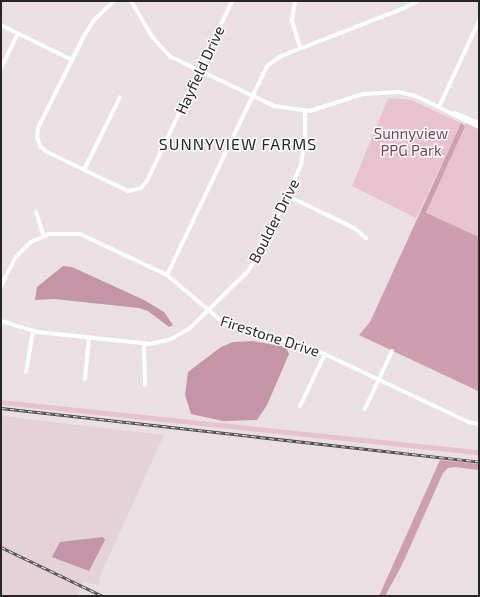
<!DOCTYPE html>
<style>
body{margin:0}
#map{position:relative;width:480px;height:597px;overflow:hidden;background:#eae0e4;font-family:"Exo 2",sans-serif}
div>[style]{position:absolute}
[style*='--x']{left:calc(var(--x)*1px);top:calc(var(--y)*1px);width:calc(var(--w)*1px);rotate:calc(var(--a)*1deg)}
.built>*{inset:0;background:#e3d2d7}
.green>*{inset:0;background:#e6c3cf;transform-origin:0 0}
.forest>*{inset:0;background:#cc9eaf}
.water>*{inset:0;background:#c395a6}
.minor>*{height:4px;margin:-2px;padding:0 2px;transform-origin:2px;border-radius:2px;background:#fff}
.rail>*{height:3px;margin-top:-1.5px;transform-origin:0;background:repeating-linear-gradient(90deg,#fff 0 4.5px,#4a4648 0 9px);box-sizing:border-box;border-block:1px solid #4a4648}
span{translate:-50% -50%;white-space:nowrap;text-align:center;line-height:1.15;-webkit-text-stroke:3px #fff;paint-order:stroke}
.street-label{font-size:15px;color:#292627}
.park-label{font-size:15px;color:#7b3f58}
.neighbourhood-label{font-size:16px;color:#292627;letter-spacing:1px}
.frame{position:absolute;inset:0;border:2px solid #292627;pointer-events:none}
</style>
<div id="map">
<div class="built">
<div style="clip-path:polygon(1px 416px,164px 435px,100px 576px,99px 585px,83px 582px,77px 596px,1px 596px)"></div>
</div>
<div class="green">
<div style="clip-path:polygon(388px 98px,411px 100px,461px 123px,416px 218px,352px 186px)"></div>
<div style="clip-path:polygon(466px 123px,479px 129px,479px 237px,426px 214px)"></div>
<div style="left:1px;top:400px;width:481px;height:5px;rotate:6deg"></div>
</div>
<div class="forest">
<div style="clip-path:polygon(461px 123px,465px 126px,426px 213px,479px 237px,478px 391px,359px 335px,370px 322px)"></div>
<div style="clip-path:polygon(440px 460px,479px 464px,479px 470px,455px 467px,448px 468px,443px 473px,401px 567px,385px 596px,379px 596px)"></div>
</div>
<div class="water">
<div style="clip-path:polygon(63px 266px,72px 267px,144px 300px,164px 312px,173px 325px,169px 327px,148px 311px,139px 308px,54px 299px,35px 300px,37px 287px)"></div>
<div style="clip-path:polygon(253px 341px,286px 347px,289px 354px,267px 405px,257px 420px,223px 421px,191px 414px,185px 395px,188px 372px,221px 347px,233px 342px)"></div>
<div style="clip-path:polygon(103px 537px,105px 540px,89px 571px,52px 557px,60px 542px)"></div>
</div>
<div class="minor">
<div style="--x:114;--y:1;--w:28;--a:136"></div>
<div style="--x:94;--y:20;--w:19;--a:122"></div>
<div style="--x:84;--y:36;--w:103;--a:116.6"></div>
<div style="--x:38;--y:128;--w:9;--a:96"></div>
<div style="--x:37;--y:137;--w:9;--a:72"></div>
<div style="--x:40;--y:146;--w:9;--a:41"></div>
<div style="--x:47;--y:152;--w:90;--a:25.7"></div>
<div style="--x:128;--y:191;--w:13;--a:-13"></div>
<div style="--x:141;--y:188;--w:9;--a:-49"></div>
<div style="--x:147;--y:181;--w:199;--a:-64.7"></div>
<div style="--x:131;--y:1;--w:43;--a:59.3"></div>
<div style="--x:153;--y:38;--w:26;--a:47"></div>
<div style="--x:171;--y:57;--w:114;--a:25.4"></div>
<div style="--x:274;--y:106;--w:36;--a:8"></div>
<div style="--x:310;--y:111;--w:56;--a:-17.8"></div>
<div style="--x:363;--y:94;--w:36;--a:-3"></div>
<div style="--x:399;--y:92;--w:17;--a:13"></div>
<div style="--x:416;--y:96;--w:70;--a:26.2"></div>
<div style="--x:295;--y:1;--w:20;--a:99"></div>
<div style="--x:292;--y:21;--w:28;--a:73"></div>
<div style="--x:1;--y:25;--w:79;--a:26.2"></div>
<div style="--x:1;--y:68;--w:39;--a:-64"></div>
<div style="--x:439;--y:107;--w:95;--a:-65.1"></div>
<div style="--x:455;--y:113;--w:26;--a:23"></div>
<div style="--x:84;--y:170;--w:81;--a:-63.7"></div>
<div style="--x:288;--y:196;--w:73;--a:25.9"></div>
<div style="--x:354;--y:228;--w:16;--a:40"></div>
<div style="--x:36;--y:212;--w:25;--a:72"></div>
<div style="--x:167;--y:275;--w:232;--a:-64.4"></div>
<div style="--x:267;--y:66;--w:17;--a:-36"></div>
<div style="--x:281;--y:56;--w:130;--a:-21.2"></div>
<div style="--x:402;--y:9;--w:18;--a:-27"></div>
<div style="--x:1;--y:286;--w:33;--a:-63"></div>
<div style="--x:16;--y:257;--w:21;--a:-45"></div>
<div style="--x:31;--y:242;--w:20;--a:-24"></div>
<div style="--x:49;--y:234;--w:31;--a:0"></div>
<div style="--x:80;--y:234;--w:96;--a:25.2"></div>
<div style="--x:167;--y:275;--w:76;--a:40.2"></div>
<div style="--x:225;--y:324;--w:95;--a:15.9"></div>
<div style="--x:316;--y:350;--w:168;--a:25.3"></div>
<div style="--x:468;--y:422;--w:11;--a:10"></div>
<div style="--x:1;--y:321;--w:39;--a:17"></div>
<div style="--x:38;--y:332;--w:113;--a:6.1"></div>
<div style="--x:150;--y:344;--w:22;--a:-13"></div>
<div style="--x:171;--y:339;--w:22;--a:-30"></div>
<div style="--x:190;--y:328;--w:81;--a:-44.5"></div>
<div style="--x:248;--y:271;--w:27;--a:-57"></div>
<div style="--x:263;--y:248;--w:91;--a:-65.4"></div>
<div style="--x:301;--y:165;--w:28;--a:-82"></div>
<div style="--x:305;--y:137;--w:26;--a:-90"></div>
<div style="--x:144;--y:343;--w:42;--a:88.6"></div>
<div style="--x:26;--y:372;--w:42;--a:-80.3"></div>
<div style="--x:85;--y:379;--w:41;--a:-84.4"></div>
<div style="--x:300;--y:406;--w:58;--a:-64.3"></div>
<div style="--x:365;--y:409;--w:64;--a:-65"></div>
</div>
<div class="rail">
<div style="--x:1;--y:408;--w:481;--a:6.4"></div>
<div style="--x:1;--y:547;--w:113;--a:25.7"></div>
</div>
<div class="street-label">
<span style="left:200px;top:70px;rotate:-65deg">Hayfield Drive</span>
<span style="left:274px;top:221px;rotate:-63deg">Boulder Drive</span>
<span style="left:270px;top:336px;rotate:18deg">Firestone Drive</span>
</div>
<div class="park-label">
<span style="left:411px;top:142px">Sunnyview<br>PPG Park</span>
</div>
<div class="neighbourhood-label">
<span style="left:238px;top:144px">SUNNYVIEW FARMS</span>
</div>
<div class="frame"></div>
</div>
